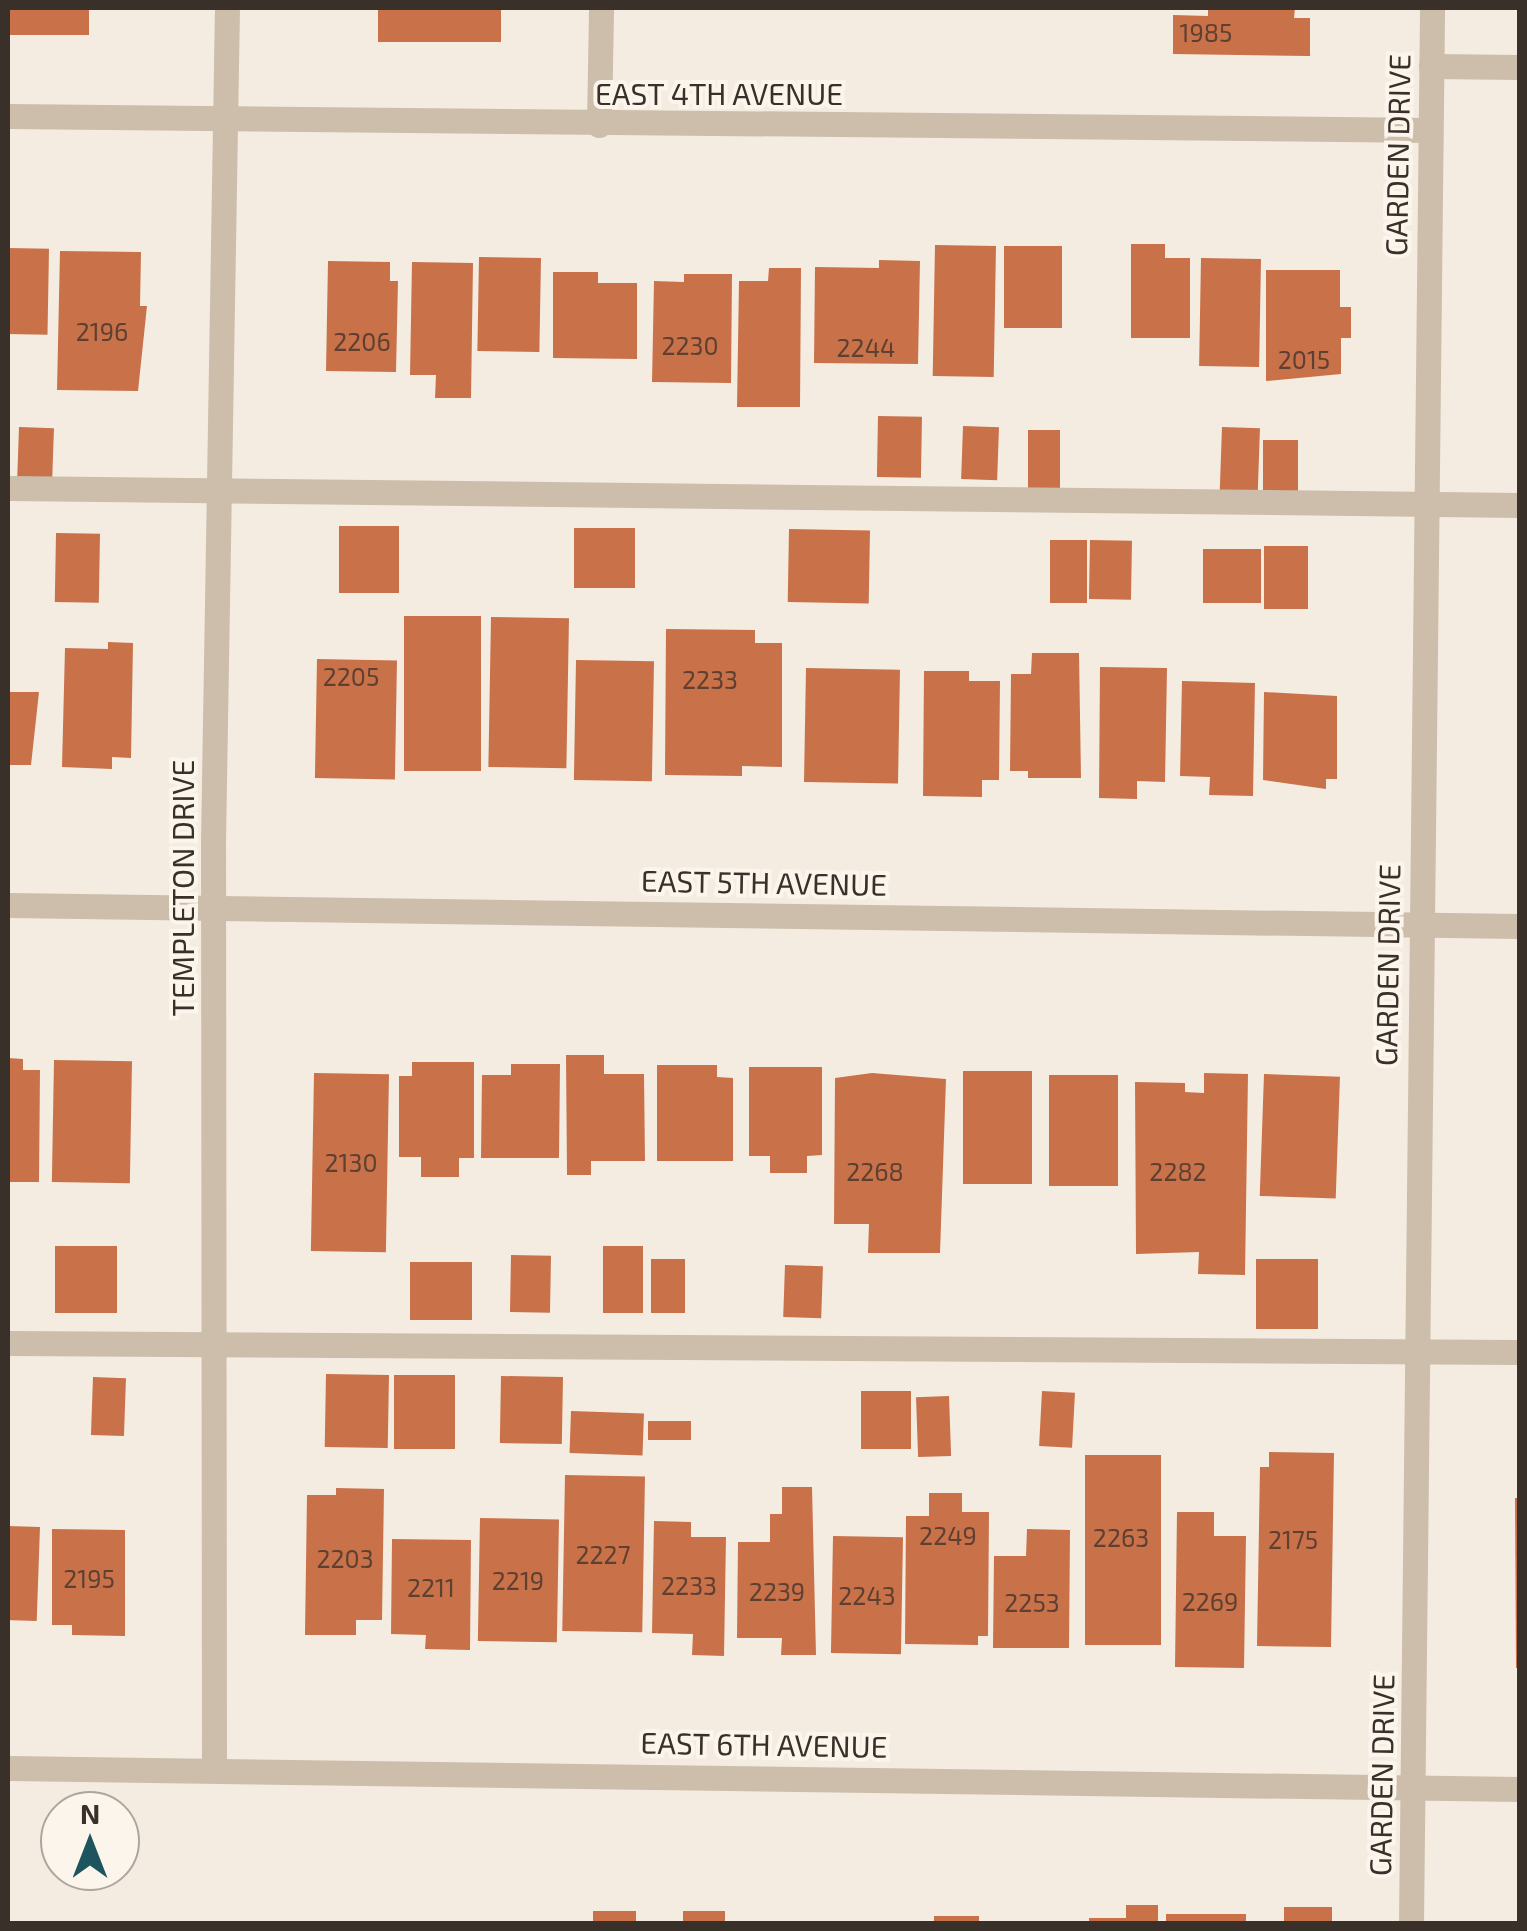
<!DOCTYPE html>
<style>
body{margin:0}
#map{position:relative;width:1527px;height:1931px;overflow:hidden;background:#f4ece0;font-family:"Exo 2",sans-serif}
div>[style]{position:absolute}
[style*='--x']{left:calc(var(--x)*1px);top:calc(var(--y)*1px);width:calc(var(--w)*1px);rotate:calc(var(--a)*1deg)}
.building>*{inset:0;background:#c97149;transform-origin:0 0}
.service>*{height:25px;margin:-12.5px;padding:0 12.5px;transform-origin:12.5px;border-radius:12.5px;background:#cdbdab}
.minor>*{height:25px;margin:-12.5px;padding:0 12.5px;transform-origin:12.5px;border-radius:12.5px;background:#cdbdab}
span{translate:-50% -50%;white-space:nowrap;text-align:center;line-height:1.15;-webkit-text-stroke:8px #fbf5ec;paint-order:stroke}
.number-label{font-size:25px;color:#5e4032}
.number-label span{-webkit-text-stroke-width:0}
.street-label{font-size:30px;color:#3a302a}
.frame{position:absolute;inset:0;border:10px solid #3a302a;pointer-events:none}
.north{position:absolute;left:40px;top:1791px;width:100px;height:100px;box-sizing:border-box;background:#fbf5ec;border:2px solid #aea69e;border-radius:50%;rotate:0deg;font-size:28px;font-weight:700;line-height:40px;text-align:center;color:#3a302a}
.north::after{content:'';display:block;margin:auto;width:35px;height:45px;background:#1e545d;clip-path:polygon(50% 0,100% 100%,50% 72%,0 100%)}
</style>
<div id="map">
<div class="building">
<div style="left:8px;top:8px;width:81px;height:27px"></div>
<div style="left:378px;top:8px;width:123px;height:34px"></div>
<div style="clip-path:polygon(1208px 8px,1295px 8px,1294px 18px,1310px 18px,1310px 56px,1173px 54px,1173px 15px,1208px 16px)"></div>
<div style="clip-path:polygon(1131px 244px,1165px 244px,1165px 258px,1190px 258px,1190px 338px,1131px 338px)"></div>
<div style="left:935px;top:245px;width:61px;height:131px;rotate:1deg"></div>
<div style="left:1004px;top:246px;width:58px;height:82px"></div>
<div style="left:8px;top:248px;width:41px;height:86px;rotate:1deg"></div>
<div style="clip-path:polygon(60px 251px,141px 252px,140px 306px,147px 306px,138px 391px,57px 390px)"></div>
<div style="left:479px;top:257px;width:62px;height:94px;rotate:1deg"></div>
<div style="left:1201px;top:258px;width:60px;height:108px;rotate:1deg"></div>
<div style="clip-path:polygon(879px 260px,920px 261px,918px 364px,814px 363px,815px 267px,879px 268px)"></div>
<div style="clip-path:polygon(328px 261px,390px 262px,390px 281px,398px 281px,396px 372px,326px 371px)"></div>
<div style="clip-path:polygon(412px 262px,473px 263px,471px 398px,435px 398px,436px 375px,410px 375px)"></div>
<div style="clip-path:polygon(769px 268px,801px 268px,800px 407px,737px 407px,739px 281px,768px 281px)"></div>
<div style="clip-path:polygon(1266px 270px,1340px 270px,1340px 307px,1351px 307px,1351px 338px,1341px 338px,1341px 374px,1266px 381px)"></div>
<div style="clip-path:polygon(553px 272px,598px 272px,598px 283px,637px 283px,637px 359px,553px 358px)"></div>
<div style="clip-path:polygon(684px 274px,732px 274px,731px 383px,652px 382px,654px 281px,684px 282px)"></div>
<div style="left:878px;top:416px;width:44px;height:61px;rotate:1deg"></div>
<div style="left:963px;top:426px;width:36px;height:53px;rotate:2deg"></div>
<div style="left:19px;top:427px;width:35px;height:54px;rotate:2deg"></div>
<div style="left:1222px;top:427px;width:38px;height:65px;rotate:2deg"></div>
<div style="left:1028px;top:430px;width:32px;height:58px"></div>
<div style="left:1263px;top:440px;width:35px;height:53px"></div>
<div style="left:339px;top:526px;width:60px;height:67px"></div>
<div style="left:574px;top:528px;width:61px;height:60px"></div>
<div style="left:789px;top:529px;width:81px;height:73px;rotate:1deg"></div>
<div style="left:56px;top:533px;width:44px;height:69px;rotate:1deg"></div>
<div style="left:1050px;top:540px;width:37px;height:63px"></div>
<div style="left:1090px;top:540px;width:42px;height:59px;rotate:1deg"></div>
<div style="left:1264px;top:546px;width:44px;height:63px"></div>
<div style="left:1203px;top:549px;width:58px;height:54px"></div>
<div style="left:404px;top:616px;width:77px;height:155px"></div>
<div style="left:491px;top:617px;width:78px;height:150px;rotate:1deg"></div>
<div style="clip-path:polygon(666px 629px,755px 630px,755px 643px,782px 643px,782px 767px,742px 766px,742px 776px,665px 775px)"></div>
<div style="clip-path:polygon(108px 642px,133px 643px,131px 758px,112px 757px,112px 769px,62px 767px,65px 648px,108px 649px)"></div>
<div style="clip-path:polygon(1032px 653px,1079px 653px,1081px 778px,1028px 778px,1028px 771px,1010px 771px,1011px 674px,1031px 674px)"></div>
<div style="left:317px;top:659px;width:80px;height:119px;rotate:1deg"></div>
<div style="left:576px;top:660px;width:78px;height:120px;rotate:1deg"></div>
<div style="clip-path:polygon(1100px 667px,1167px 668px,1165px 782px,1137px 781px,1137px 799px,1099px 798px)"></div>
<div style="left:806px;top:668px;width:94px;height:114px;rotate:1deg"></div>
<div style="clip-path:polygon(924px 671px,969px 671px,969px 681px,1000px 681px,999px 780px,982px 780px,982px 797px,923px 796px)"></div>
<div style="clip-path:polygon(1182px 681px,1255px 683px,1253px 796px,1209px 795px,1210px 777px,1180px 776px)"></div>
<div style="clip-path:polygon(8px 692px,39px 692px,31px 765px,8px 765px)"></div>
<div style="clip-path:polygon(1264px 692px,1337px 696px,1337px 779px,1326px 779px,1326px 789px,1263px 780px)"></div>
<div style="clip-path:polygon(566px 1055px,604px 1055px,604px 1074px,644px 1074px,645px 1161px,591px 1161px,591px 1175px,567px 1175px)"></div>
<div style="clip-path:polygon(8px 1058px,23px 1059px,23px 1070px,40px 1070px,39px 1182px,8px 1182px)"></div>
<div style="left:54px;top:1060px;width:78px;height:122px;rotate:1deg"></div>
<div style="clip-path:polygon(412px 1062px,474px 1062px,474px 1158px,459px 1158px,459px 1177px,421px 1177px,421px 1157px,399px 1157px,399px 1076px,412px 1076px)"></div>
<div style="clip-path:polygon(511px 1064px,560px 1064px,559px 1158px,481px 1158px,482px 1075px,511px 1075px)"></div>
<div style="clip-path:polygon(657px 1065px,717px 1065px,717px 1077px,733px 1078px,733px 1161px,657px 1161px)"></div>
<div style="clip-path:polygon(749px 1067px,822px 1067px,822px 1155px,807px 1156px,807px 1173px,770px 1173px,770px 1156px,749px 1156px)"></div>
<div style="left:963px;top:1071px;width:69px;height:113px"></div>
<div style="left:314px;top:1073px;width:75px;height:178px;rotate:1deg"></div>
<div style="clip-path:polygon(872px 1073px,946px 1079px,940px 1253px,868px 1253px,869px 1224px,834px 1224px,835px 1078px)"></div>
<div style="clip-path:polygon(1204px 1073px,1248px 1074px,1245px 1275px,1198px 1274px,1199px 1252px,1136px 1254px,1135px 1082px,1185px 1083px,1185px 1092px,1204px 1093px)"></div>
<div style="left:1264px;top:1074px;width:76px;height:122px;rotate:2deg"></div>
<div style="left:1049px;top:1075px;width:69px;height:111px"></div>
<div style="left:55px;top:1246px;width:62px;height:67px"></div>
<div style="left:603px;top:1246px;width:40px;height:67px"></div>
<div style="left:511px;top:1255px;width:40px;height:57px;rotate:1deg"></div>
<div style="left:651px;top:1259px;width:34px;height:54px"></div>
<div style="left:1256px;top:1259px;width:62px;height:70px"></div>
<div style="left:410px;top:1262px;width:62px;height:58px"></div>
<div style="left:785px;top:1265px;width:38px;height:52px;rotate:2deg"></div>
<div style="left:326px;top:1374px;width:63px;height:73px;rotate:1deg"></div>
<div style="left:394px;top:1375px;width:61px;height:74px"></div>
<div style="left:501px;top:1376px;width:62px;height:67px;rotate:1deg"></div>
<div style="left:93px;top:1377px;width:33px;height:58px;rotate:2deg"></div>
<div style="left:861px;top:1391px;width:50px;height:58px"></div>
<div style="left:1042px;top:1391px;width:33px;height:55px;rotate:3deg"></div>
<div style="left:949px;top:1396px;width:60px;height:33px;rotate:88deg"></div>
<div style="left:571px;top:1411px;width:73px;height:42px;rotate:2deg"></div>
<div style="left:648px;top:1421px;width:43px;height:19px"></div>
<div style="clip-path:polygon(1269px 1452px,1334px 1453px,1331px 1647px,1257px 1646px,1260px 1467px,1269px 1467px)"></div>
<div style="left:1085px;top:1455px;width:76px;height:190px"></div>
<div style="left:565px;top:1475px;width:80px;height:156px;rotate:1deg"></div>
<div style="clip-path:polygon(782px 1487px,812px 1487px,816px 1655px,781px 1655px,782px 1638px,737px 1638px,738px 1542px,770px 1542px,770px 1514px,782px 1514px)"></div>
<div style="clip-path:polygon(336px 1488px,384px 1489px,382px 1620px,356px 1620px,356px 1635px,305px 1635px,307px 1495px,336px 1495px)"></div>
<div style="clip-path:polygon(929px 1493px,962px 1493px,962px 1512px,989px 1512px,988px 1636px,978px 1636px,978px 1645px,905px 1644px,906px 1516px,929px 1516px)"></div>
<div style="clip-path:polygon(1515px 1498px,1520px 1498px,1520px 1668px,1516px 1668px)"></div>
<div style="clip-path:polygon(1177px 1512px,1214px 1512px,1214px 1536px,1246px 1536px,1244px 1668px,1175px 1667px)"></div>
<div style="left:480px;top:1518px;width:79px;height:123px;rotate:1deg"></div>
<div style="clip-path:polygon(654px 1521px,691px 1522px,691px 1537px,726px 1537px,724px 1656px,692px 1655px,693px 1634px,652px 1633px)"></div>
<div style="left:8px;top:1526px;width:32px;height:94px;rotate:2deg"></div>
<div style="clip-path:polygon(52px 1529px,125px 1530px,125px 1636px,72px 1635px,72px 1625px,52px 1625px)"></div>
<div style="clip-path:polygon(1027px 1529px,1070px 1530px,1069px 1648px,993px 1648px,994px 1556px,1026px 1556px)"></div>
<div style="left:833px;top:1536px;width:70px;height:117px;rotate:1deg"></div>
<div style="clip-path:polygon(392px 1539px,471px 1540px,470px 1650px,425px 1649px,426px 1635px,391px 1634px)"></div>
<div style="clip-path:polygon(1126px 1905px,1158px 1905px,1158px 1924px,1089px 1924px,1089px 1918px,1126px 1918px)"></div>
<div style="left:1284px;top:1907px;width:48px;height:17px"></div>
<div style="left:593px;top:1911px;width:43px;height:13px"></div>
<div style="left:683px;top:1911px;width:42px;height:13px"></div>
<div style="left:1166px;top:1914px;width:80px;height:10px"></div>
<div style="left:934px;top:1916px;width:45px;height:8px"></div>
</div>
<div class="service">
<div style="--x:599;--y:125;--w:117;--a:-89"></div>
<div style="--x:8;--y:488;--w:1512;--a:0.64"></div>
<div style="--x:8;--y:1343;--w:1512;--a:0.34"></div>
</div>
<div class="minor">
<div style="--x:1431;--y:66;--w:89;--a:0.6"></div>
<div style="--x:8;--y:116;--w:1422;--a:0.56"></div>
<div style="--x:8;--y:905;--w:1512;--a:0.8"></div>
<div style="--x:8;--y:1768;--w:1512;--a:0.8"></div>
<div style="--x:214;--y:1770;--w:928;--a:-90.06"></div>
<div style="--x:213;--y:842;--w:834;--a:-89.04"></div>
<div style="--x:1411;--y:1924;--w:1916;--a:-89.37"></div>
</div>
<div class="number-label">
<span style="left:1206px;top:32px">1985</span>
<span style="left:102px;top:331px">2196</span>
<span style="left:362px;top:341px">2206</span>
<span style="left:690px;top:345px">2230</span>
<span style="left:866px;top:347px">2244</span>
<span style="left:1304px;top:359px">2015</span>
<span style="left:351px;top:676px">2205</span>
<span style="left:710px;top:679px">2233</span>
<span style="left:351px;top:1162px">2130</span>
<span style="left:875px;top:1171px">2268</span>
<span style="left:1178px;top:1171px">2282</span>
<span style="left:948px;top:1535px">2249</span>
<span style="left:1121px;top:1537px">2263</span>
<span style="left:1293px;top:1539px">2175</span>
<span style="left:603px;top:1554px">2227</span>
<span style="left:345px;top:1558px">2203</span>
<span style="left:89px;top:1578px">2195</span>
<span style="left:518px;top:1580px">2219</span>
<span style="left:689px;top:1585px">2233</span>
<span style="left:431px;top:1587px">2211</span>
<span style="left:777px;top:1591px">2239</span>
<span style="left:867px;top:1595px">2243</span>
<span style="left:1210px;top:1601px">2269</span>
<span style="left:1032px;top:1602px">2253</span>
</div>
<div class="street-label">
<span style="left:719px;top:93px">EAST 4TH AVENUE</span>
<span style="left:1397px;top:155px;rotate:-89deg">GARDEN DRIVE</span>
<span style="left:764px;top:882px;rotate:1deg">EAST 5TH AVENUE</span>
<span style="left:182px;top:888px;rotate:-90deg">TEMPLETON DRIVE</span>
<span style="left:1387px;top:965px;rotate:-89deg">GARDEN DRIVE</span>
<span style="left:764px;top:1744px;rotate:1deg">EAST 6TH AVENUE</span>
<span style="left:1381px;top:1775px;rotate:-89deg">GARDEN DRIVE</span>
</div>
<div class="frame"></div>
<div class="north">N</div>
</div>
